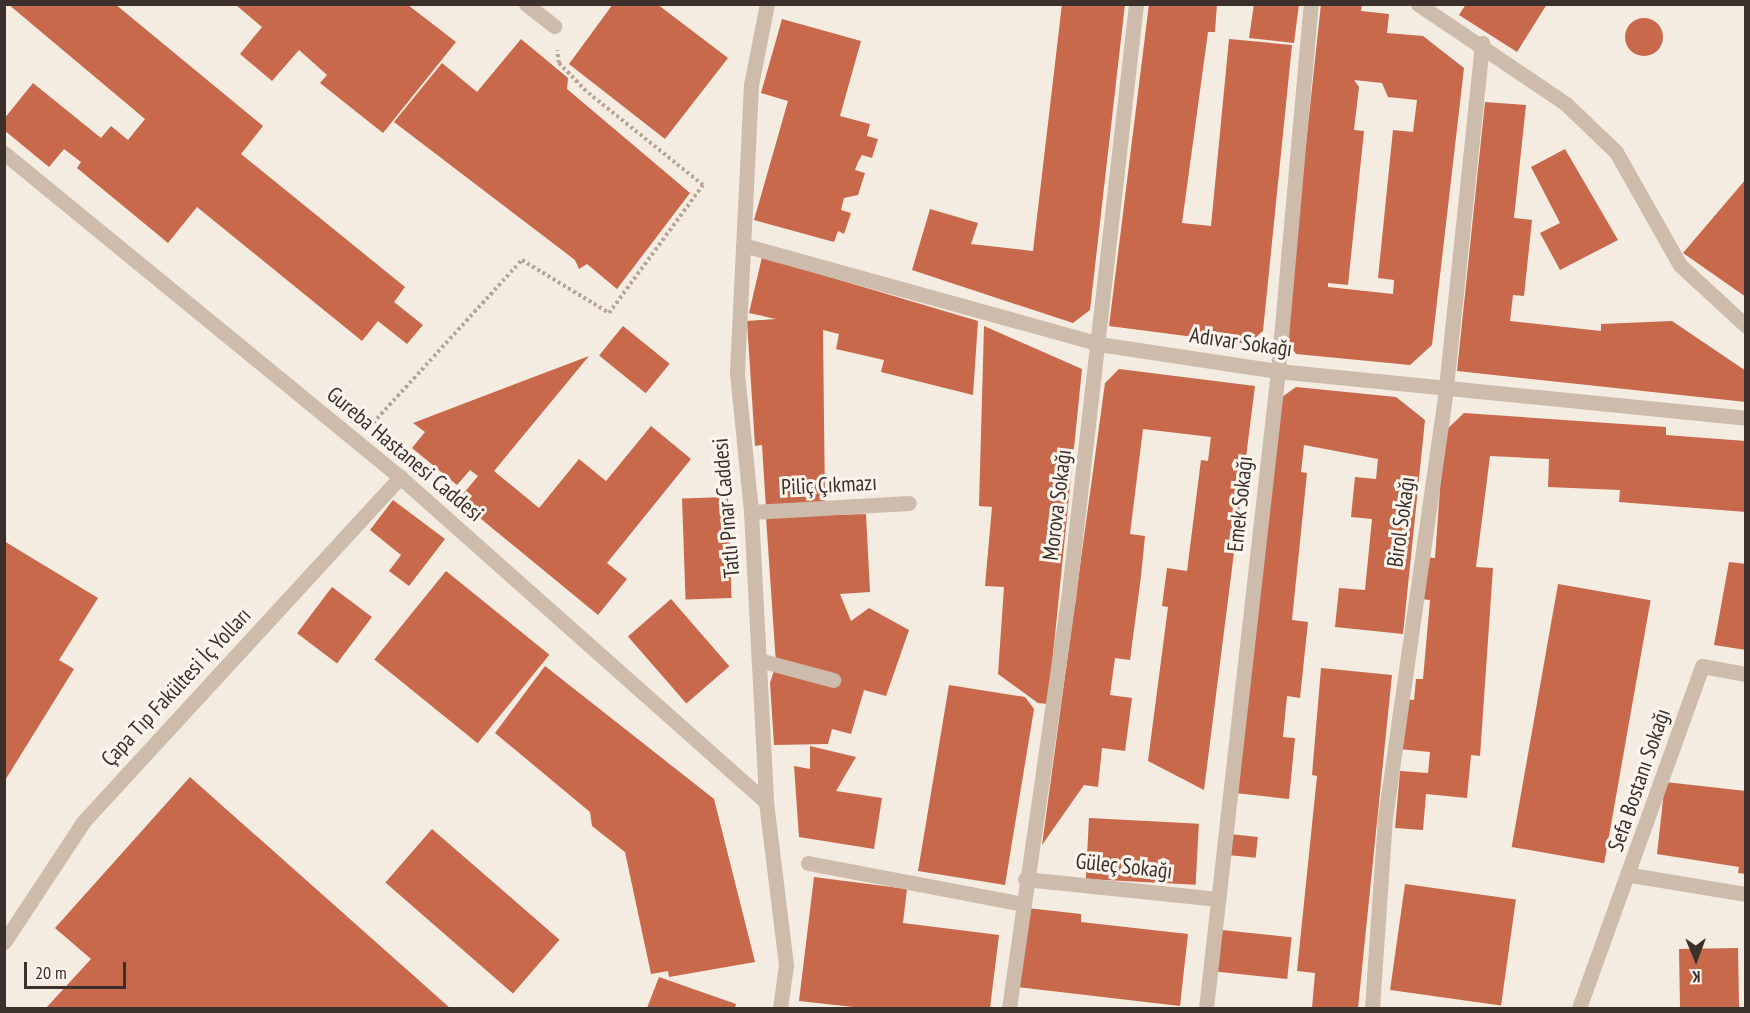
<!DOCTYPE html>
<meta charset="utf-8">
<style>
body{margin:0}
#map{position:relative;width:1750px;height:1013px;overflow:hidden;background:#f4ebe1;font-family:"PT Sans Narrow",sans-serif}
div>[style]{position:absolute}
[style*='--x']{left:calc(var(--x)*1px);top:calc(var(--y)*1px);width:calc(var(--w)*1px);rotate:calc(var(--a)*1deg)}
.building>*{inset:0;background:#c8694b;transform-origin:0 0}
.round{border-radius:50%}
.path>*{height:4px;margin-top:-2px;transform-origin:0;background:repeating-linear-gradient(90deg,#b9a596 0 3px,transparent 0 6px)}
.pedestrian>*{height:15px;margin:-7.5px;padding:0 7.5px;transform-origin:7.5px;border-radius:7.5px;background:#cdbbac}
.minor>*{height:15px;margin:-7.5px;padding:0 7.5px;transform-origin:7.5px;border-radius:7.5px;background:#cdbbac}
.tertiary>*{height:15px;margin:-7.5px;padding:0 7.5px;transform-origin:7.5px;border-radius:7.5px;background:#cdbbac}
span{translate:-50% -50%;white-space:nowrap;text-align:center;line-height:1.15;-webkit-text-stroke:6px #fbf5ee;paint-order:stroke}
.street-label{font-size:22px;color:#3b302b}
.frame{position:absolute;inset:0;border:6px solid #3b302b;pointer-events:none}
.north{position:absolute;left:1666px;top:929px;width:60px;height:60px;-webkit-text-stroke:4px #fbf5ee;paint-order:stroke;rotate:179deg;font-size:16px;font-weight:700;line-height:24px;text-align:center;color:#3b302b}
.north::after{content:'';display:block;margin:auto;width:21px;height:27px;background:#3b302b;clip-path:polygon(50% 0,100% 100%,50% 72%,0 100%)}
.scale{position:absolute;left:24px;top:962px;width:102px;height:27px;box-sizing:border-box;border:3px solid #3b302b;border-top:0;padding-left:8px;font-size:18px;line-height:21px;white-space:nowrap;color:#3b302b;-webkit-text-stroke:4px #fbf5ee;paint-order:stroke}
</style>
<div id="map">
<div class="building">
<div style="clip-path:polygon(8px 4px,115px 4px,263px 126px,241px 154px,405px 287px,394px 302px,423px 325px,407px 344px,378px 321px,362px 341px,197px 207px,168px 243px,77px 168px,81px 162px,64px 149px,49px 167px,4px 130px,4px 119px,33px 83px,101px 138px,111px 126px,128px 140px,145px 119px)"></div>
<div style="clip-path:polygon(613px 4px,657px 4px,728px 58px,665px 139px,569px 64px)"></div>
<div style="clip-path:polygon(1062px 4px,1125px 4px,1090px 310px,1073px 323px,912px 270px,930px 209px,978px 223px,971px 244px,1033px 251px)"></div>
<div style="clip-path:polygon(1149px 4px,1217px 4px,1215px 32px,1208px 32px,1182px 223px,1211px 226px,1229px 39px,1292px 45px,1263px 331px,1248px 344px,1109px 326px)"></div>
<div style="clip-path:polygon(1254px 4px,1299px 4px,1294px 43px,1249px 38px)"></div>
<div style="clip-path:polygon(evenodd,1321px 4px,1362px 4px,1361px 11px,1389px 14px,1387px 33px,1423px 36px,1464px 68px,1432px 345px,1410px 365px,1296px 354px,1285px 339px,1321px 4px,1354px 80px,1382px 83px,1388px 97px,1417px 100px,1413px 132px,1393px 130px,1378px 278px,1394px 280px,1393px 294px,1328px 287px,1328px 283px,1348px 285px,1364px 131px,1354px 130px,1359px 87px,1354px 80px)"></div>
<div style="clip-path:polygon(1466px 4px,1547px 4px,1517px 52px,1459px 15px)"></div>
<div style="clip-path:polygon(236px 5px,408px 5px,456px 42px,383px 133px,320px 83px,327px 75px,299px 50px,272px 81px,240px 54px,262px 27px)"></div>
<div class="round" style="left:1625px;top:18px;width:38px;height:38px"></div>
<div style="clip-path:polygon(782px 19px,861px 41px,840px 116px,870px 124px,867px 136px,878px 139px,872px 158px,862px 155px,858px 162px,855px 170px,865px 173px,858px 195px,844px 198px,841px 210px,851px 213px,844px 234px,838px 231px,834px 242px,754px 220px,788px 101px,761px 93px)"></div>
<div style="clip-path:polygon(521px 39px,568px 78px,567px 89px,690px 193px,617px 289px,587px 264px,579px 269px,575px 260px,394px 122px,442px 63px,477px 92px)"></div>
<div style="clip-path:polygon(1485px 102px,1526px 105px,1514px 218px,1532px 220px,1524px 296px,1513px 295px,1510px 321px,1601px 331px,1601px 324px,1672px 321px,1746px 371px,1746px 402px,1457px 371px)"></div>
<div style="clip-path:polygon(1565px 149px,1618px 240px,1560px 270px,1540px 233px,1560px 223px,1531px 167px)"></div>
<div style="clip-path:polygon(1746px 179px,1746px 297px,1683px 253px)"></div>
<div style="clip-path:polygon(762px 257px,978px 321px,973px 395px,881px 372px,884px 360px,836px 349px,839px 334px,823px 330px,825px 505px,766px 509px,762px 445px,755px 446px,747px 321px,776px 319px,749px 313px)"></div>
<div style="left:623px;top:326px;width:60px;height:38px;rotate:39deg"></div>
<div style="clip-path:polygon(984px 326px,1082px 369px,1048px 704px,1038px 703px,998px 674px,1004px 587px,985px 586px,992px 507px,979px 506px)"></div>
<div style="clip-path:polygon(589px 356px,494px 471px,539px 508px,579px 459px,606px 481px,651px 426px,691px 459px,607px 563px,627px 579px,598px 615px,458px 500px,478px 476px,470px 470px,457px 485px,412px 448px,425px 432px,413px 423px)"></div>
<div style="clip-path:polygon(1119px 369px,1255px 386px,1204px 790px,1148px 761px,1168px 607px,1162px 606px,1167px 568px,1187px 571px,1201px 460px,1208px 461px,1211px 437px,1143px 429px,1130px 534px,1145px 536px,1141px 576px,1130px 660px,1115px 658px,1110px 695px,1132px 698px,1125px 751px,1102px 748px,1098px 787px,1084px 785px,1042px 845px,1105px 383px)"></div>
<div style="clip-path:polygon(1296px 387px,1396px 397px,1425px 420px,1403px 634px,1335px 627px,1339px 588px,1365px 590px,1372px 519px,1351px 517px,1355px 477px,1376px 479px,1378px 459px,1304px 445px,1301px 472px,1307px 473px,1292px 620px,1308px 622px,1300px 698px,1287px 696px,1283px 737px,1295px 738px,1289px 799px,1235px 793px,1275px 402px)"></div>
<div style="clip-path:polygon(1464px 413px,1666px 427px,1666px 435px,1746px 441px,1746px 512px,1619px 502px,1620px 490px,1548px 487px,1549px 459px,1490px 456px,1476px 567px,1493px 568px,1480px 756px,1471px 755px,1467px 798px,1426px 794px,1423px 830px,1395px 828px,1400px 771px,1428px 773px,1430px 752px,1399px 749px,1403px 699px,1414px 700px,1416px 679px,1423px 679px,1430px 600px,1420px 599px,1424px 557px,1435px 558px,1444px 432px)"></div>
<div style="left:728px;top:497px;width:101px;height:46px;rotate:88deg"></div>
<div style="clip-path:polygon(393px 500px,445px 539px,409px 586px,389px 571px,401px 555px,370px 530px)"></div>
<div style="clip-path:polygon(866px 514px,870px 592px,840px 594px,851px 621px,869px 608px,909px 630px,886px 696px,864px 690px,851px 734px,832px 729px,828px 744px,774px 745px,770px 683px,776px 664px,766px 517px)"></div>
<div style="clip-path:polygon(4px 541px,98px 598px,59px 660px,74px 669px,4px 782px)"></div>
<div style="clip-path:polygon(1729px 562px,1746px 564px,1746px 650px,1714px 645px)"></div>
<div style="left:446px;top:571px;width:133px;height:114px;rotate:39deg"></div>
<div style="left:1558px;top:584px;width:94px;height:267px;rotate:10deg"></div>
<div style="left:332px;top:587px;width:50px;height:58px;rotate:37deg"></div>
<div style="left:671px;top:599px;width:89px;height:57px;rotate:49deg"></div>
<div style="clip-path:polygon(545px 666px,714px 799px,755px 962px,669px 977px,668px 971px,651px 974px,625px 852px,592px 826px,590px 812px,495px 733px)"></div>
<div style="clip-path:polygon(1321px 668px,1392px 675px,1358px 1008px,1312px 1008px,1315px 973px,1297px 971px,1317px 776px,1312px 775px)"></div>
<div style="clip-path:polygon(949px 685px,1025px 697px,1034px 709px,1005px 885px,918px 871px)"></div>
<div style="clip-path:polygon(810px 746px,856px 757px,836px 791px,882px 798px,874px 849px,799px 837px,794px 766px,810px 769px)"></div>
<div style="clip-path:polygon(190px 777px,450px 1008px,46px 1008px,91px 959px,55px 928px)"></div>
<div style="clip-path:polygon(1665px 782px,1746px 791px,1746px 874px,1738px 873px,1739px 867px,1657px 854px)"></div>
<div style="left:1089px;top:818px;width:110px;height:61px;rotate:3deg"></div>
<div style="left:432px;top:829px;width:169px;height:71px;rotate:41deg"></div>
<div style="left:1230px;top:834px;width:28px;height:21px;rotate:6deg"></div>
<div style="clip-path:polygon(814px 877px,907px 889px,903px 923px,999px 935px,990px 1008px,862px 1008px,799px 1001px)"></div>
<div style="left:1405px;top:884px;width:112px;height:107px;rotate:8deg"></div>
<div style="clip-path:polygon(1027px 908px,1081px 914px,1081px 922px,1188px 934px,1180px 1006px,1017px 987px)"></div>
<div style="left:1222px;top:930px;width:70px;height:42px;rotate:6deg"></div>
<div style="left:1738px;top:948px;width:60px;height:59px;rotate:89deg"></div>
<div style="clip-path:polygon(659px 977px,736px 1004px,735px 1008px,647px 1008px)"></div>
</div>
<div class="path">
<div style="--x:373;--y:423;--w:221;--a:-47.6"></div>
<div style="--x:522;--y:260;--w:102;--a:31.3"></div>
<div style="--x:609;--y:313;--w:159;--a:-53.7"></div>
<div style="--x:703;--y:185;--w:150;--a:-141.2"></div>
<div style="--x:586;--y:91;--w:39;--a:-134"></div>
<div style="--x:559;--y:63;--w:13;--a:-99"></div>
</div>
<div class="pedestrian">
<div style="--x:759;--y:660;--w:77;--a:15.1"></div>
</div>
<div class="minor">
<div style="--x:526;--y:4;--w:36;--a:38"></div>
<div style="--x:1418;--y:4;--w:179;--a:34"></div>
<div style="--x:1566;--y:104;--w:69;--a:43.8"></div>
<div style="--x:1616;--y:152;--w:130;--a:60.5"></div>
<div style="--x:1680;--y:265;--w:90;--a:42.7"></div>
<div style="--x:743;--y:245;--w:370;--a:15.5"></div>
<div style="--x:1099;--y:344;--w:181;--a:8.6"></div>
<div style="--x:1278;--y:371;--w:470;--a:5.7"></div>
<div style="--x:751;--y:512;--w:158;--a:-3.3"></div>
<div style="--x:808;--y:863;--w:218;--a:10.8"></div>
<div style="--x:1631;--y:875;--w:117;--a:9.4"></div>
<div style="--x:1025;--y:879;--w:194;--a:5.9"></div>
<div style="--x:4;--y:942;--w:144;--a:-56.6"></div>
<div style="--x:83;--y:822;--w:469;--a:-47.4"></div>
<div style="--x:1009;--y:1008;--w:412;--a:-81.8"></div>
<div style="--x:1068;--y:600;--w:600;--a:-83.49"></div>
<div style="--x:1206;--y:1008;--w:641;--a:-83.55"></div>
<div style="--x:1278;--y:371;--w:368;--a:-84.9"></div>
<div style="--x:1372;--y:1008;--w:190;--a:-86.1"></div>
<div style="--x:1385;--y:818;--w:435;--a:-81.9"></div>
<div style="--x:1446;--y:387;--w:346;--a:-84"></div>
<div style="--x:1579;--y:1008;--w:363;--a:-70.2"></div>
<div style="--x:1702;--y:666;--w:45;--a:10.3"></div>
</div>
<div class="tertiary">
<div style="--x:767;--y:4;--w:83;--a:101.2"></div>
<div style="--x:751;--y:85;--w:288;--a:92.8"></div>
<div style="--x:737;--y:373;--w:140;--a:84.2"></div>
<div style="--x:751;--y:512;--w:290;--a:87"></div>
<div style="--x:766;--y:802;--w:164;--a:83"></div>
<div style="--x:786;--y:965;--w:43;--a:97.9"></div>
<div style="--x:4;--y:153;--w:512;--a:39.29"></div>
<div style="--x:400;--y:477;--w:489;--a:41.6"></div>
</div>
<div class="street-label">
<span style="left:1241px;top:342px;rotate:8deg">Adıvar Sokağı</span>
<span style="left:405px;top:454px;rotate:40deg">Gureba Hastanesi Caddesi</span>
<span style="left:829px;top:485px;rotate:-3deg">Piliç Çıkmazı</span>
<span style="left:1240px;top:504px;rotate:-84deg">Emek Sokağı</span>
<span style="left:1057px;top:505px;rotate:-83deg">Morova Sokağı</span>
<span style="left:726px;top:508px;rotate:-95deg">Tatlı Pınar Caddesi</span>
<span style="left:1401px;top:522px;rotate:-82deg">Birol Sokağı</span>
<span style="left:176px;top:687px;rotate:-47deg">Çapa Tıp Fakültesi İç Yolları</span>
<span style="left:1639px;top:780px;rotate:-71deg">Sefa Bostanı Sokağı</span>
<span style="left:1124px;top:866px;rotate:6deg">Güleç Sokağı</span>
</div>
<div class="frame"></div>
<div class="north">K</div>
<div class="scale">20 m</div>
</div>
